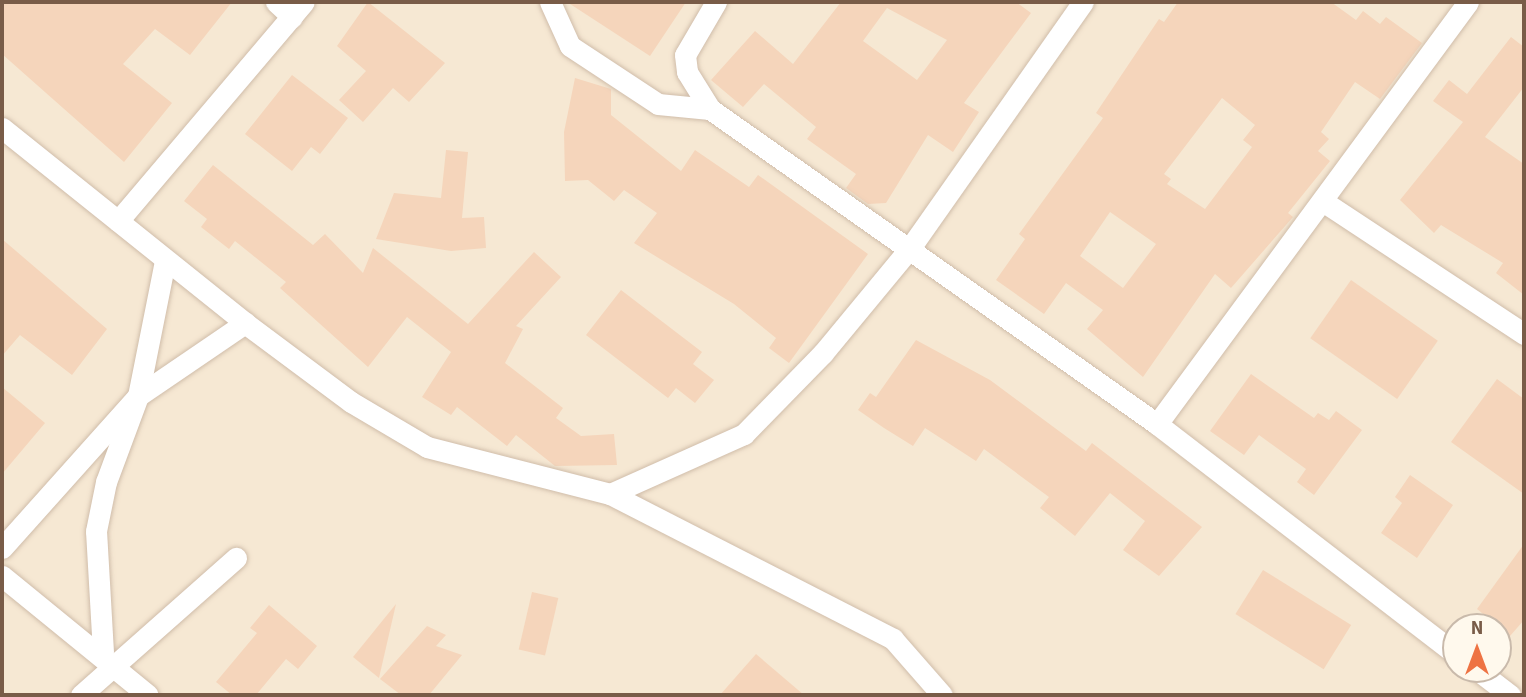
<!DOCTYPE html>
<style>
body{margin:0}
#map{position:relative;width:1526px;height:697px;overflow:hidden;background:#fef5e5;font-family:"Source Sans 3",sans-serif}
div>[style]{position:absolute}
[style*='--x']{left:calc(var(--x)*1px);top:calc(var(--y)*1px);width:calc(var(--w)*1px);rotate:calc(var(--a)*1deg)}
.residential>*{inset:0;background:#f6e8d3}
.building>*{inset:0;background:#f5d5bb;transform-origin:0 0}
.roads{filter:drop-shadow(0 0 2px #d0bdaa) drop-shadow(0 0 2px #d0bdaa)}
.street>*{height:21px;margin:-10.5px;padding:0 10.5px;transform-origin:10.5px;border-radius:10.5px;background:#fff}
span{translate:-50% -50%;white-space:nowrap;text-align:center;line-height:1.15;-webkit-text-stroke:7px #fff9ed;paint-order:stroke}
.frame{position:absolute;inset:0;border:4px solid #795c48;pointer-events:none}
.north{position:absolute;left:1442px;top:613px;width:70px;height:70px;box-sizing:border-box;background:#fff9ed;border:2px solid #c9baab;border-radius:50%;rotate:0deg;font-size:19px;font-weight:700;line-height:28px;text-align:center;color:#795c48}
.north::after{content:'';display:block;margin:auto;width:24px;height:32px;background:#ee7343;clip-path:polygon(50% 0,100% 100%,50% 72%,0 100%)}
</style>
<div id="map">
<div class="residential">
<div style="clip-path:polygon(evenodd,2px 2px,1524px 2px,1524px 695px,2px 695px,2px 2px,1456px 627px,1498px 627px,1498px 669px,1456px 669px,1456px 627px)"></div>
</div>
<div class="building">
<div style="clip-path:polygon(2px 2px,232px 2px,190px 55px,155px 29px,123px 64px,172px 103px,124px 162px,2px 54px)"></div>
<div style="clip-path:polygon(368px 2px,445px 63px,409px 102px,393px 88px,363px 122px,339px 100px,366px 71px,337px 46px)"></div>
<div style="clip-path:polygon(567px 2px,686px 2px,650px 56px)"></div>
<div style="clip-path:polygon(evenodd,841px 2px,1016px 2px,1031px 13px,964px 103px,979px 112px,953px 152px,928px 135px,886px 203px,868px 204px,846px 188px,856px 174px,807px 139px,816px 127px,764px 84px,743px 107px,711px 80px,755px 31px,793px 64px,841px 2px,887px 8px,947px 40px,917px 80px,863px 41px,887px 8px)"></div>
<div style="clip-path:polygon(evenodd,1178px 2px,1331px 2px,1356px 20px,1363px 11px,1380px 24px,1386px 17px,1422px 43px,1380px 99px,1355px 82px,1321px 132px,1329px 139px,1318px 151px,1330px 161px,1288px 213px,1293px 217px,1231px 288px,1215px 274px,1143px 377px,1087px 329px,1103px 310px,1066px 283px,1044px 314px,996px 280px,1025px 239px,1019px 234px,1103px 118px,1096px 113px,1159px 19px,1164px 22px,1178px 2px,1222px 98px,1255px 125px,1243px 140px,1252px 147px,1205px 209px,1167px 184px,1171px 179px,1164px 174px,1222px 98px,1178px 2px,1110px 212px,1156px 244px,1123px 288px,1080px 256px,1110px 212px)"></div>
<div style="clip-path:polygon(1511px 37px,1524px 47px,1524px 87px,1485px 137px,1524px 164px,1524px 295px,1496px 273px,1503px 263px,1441px 225px,1434px 233px,1400px 200px,1463px 122px,1433px 101px,1449px 80px,1467px 94px)"></div>
<div style="clip-path:polygon(292px 75px,348px 118px,320px 154px,311px 147px,292px 171px,245px 134px)"></div>
<div style="clip-path:polygon(575px 78px,611px 89px,611px 115px,681px 171px,695px 150px,749px 187px,758px 175px,868px 254px,789px 363px,769px 348px,776px 338px,734px 304px,634px 243px,657px 213px,624px 190px,614px 201px,588px 180px,565px 181px,564px 132px)"></div>
<div style="clip-path:polygon(446px 150px,468px 152px,462px 218px,484px 217px,486px 248px,451px 251px,376px 239px,394px 193px,441px 198px)"></div>
<div style="clip-path:polygon(213px 165px,313px 245px,325px 234px,363px 273px,373px 248px,468px 324px,534px 252px,561px 277px,516px 326px,523px 329px,505px 363px,563px 408px,556px 418px,581px 436px,614px 434px,617px 465px,555px 466px,516px 435px,507px 446px,457px 407px,451px 415px,422px 397px,451px 352px,407px 317px,368px 367px,280px 288px,286px 282px,235px 241px,229px 249px,201px 227px,207px 219px,184px 201px)"></div>
<div style="clip-path:polygon(2px 239px,107px 329px,72px 375px,20px 335px,2px 356px)"></div>
<div style="left:1351px;top:280px;width:106px;height:71px;rotate:35deg"></div>
<div style="clip-path:polygon(621px 290px,702px 352px,693px 364px,714px 380px,695px 403px,676px 388px,668px 398px,586px 335px)"></div>
<div style="clip-path:polygon(916px 340px,990px 380px,1086px 451px,1092px 443px,1202px 527px,1159px 576px,1123px 550px,1145px 521px,1110px 493px,1075px 536px,1040px 508px,1049px 497px,984px 449px,976px 461px,925px 428px,913px 446px,884px 428px,858px 410px,870px 393px,876px 397px)"></div>
<div style="clip-path:polygon(1251px 374px,1314px 418px,1318px 413px,1329px 420px,1336px 411px,1362px 430px,1314px 495px,1297px 482px,1306px 469px,1259px 435px,1244px 455px,1210px 431px)"></div>
<div style="clip-path:polygon(1497px 379px,1524px 399px,1524px 494px,1451px 442px)"></div>
<div style="clip-path:polygon(2px 387px,45px 423px,2px 474px)"></div>
<div style="clip-path:polygon(1410px 475px,1453px 505px,1417px 558px,1381px 533px,1402px 503px,1395px 497px)"></div>
<div style="clip-path:polygon(1524px 544px,1524px 620px,1510px 636px,1477px 609px)"></div>
<div style="left:1263px;top:570px;width:104px;height:52px;rotate:32deg"></div>
<div style="left:532px;top:592px;width:27px;height:59px;rotate:13deg"></div>
<div style="clip-path:polygon(396px 604px,379px 678px,353px 657px)"></div>
<div style="clip-path:polygon(269px 605px,317px 646px,298px 669px,286px 659px,256px 695px,232px 695px,216px 682px,257px 633px,250px 628px)"></div>
<div style="clip-path:polygon(427px 626px,446px 635px,436px 646px,462px 655px,429px 695px,401px 695px,380px 679px)"></div>
<div style="clip-path:polygon(756px 654px,804px 695px,720px 695px)"></div>
</div>
<div class="roads">
<div class="street">
<div style="--x:276;--y:2;--w:22;--a:43"></div>
<div style="--x:550;--y:2;--w:48;--a:65.6"></div>
<div style="--x:570;--y:46;--w:105;--a:33.4"></div>
<div style="--x:658;--y:104;--w:52;--a:5.5"></div>
<div style="--x:716;--y:2;--w:61;--a:120.3"></div>
<div style="--x:685;--y:55;--w:17;--a:83"></div>
<div style="--x:687;--y:72;--w:44;--a:58.1"></div>
<div style="--x:710;--y:109;--w:547;--a:35.17"></div>
<div style="--x:1157;--y:424;--w:377;--a:37.6"></div>
<div style="--x:2;--y:128;--w:312;--a:38.7"></div>
<div style="--x:245;--y:323;--w:132;--a:36.7"></div>
<div style="--x:351;--y:402;--w:88;--a:30.6"></div>
<div style="--x:427;--y:447;--w:189;--a:14.4"></div>
<div style="--x:610;--y:494;--w:147;--a:-24.1"></div>
<div style="--x:744;--y:434;--w:113;--a:-45.7"></div>
<div style="--x:823;--y:353;--w:136;--a:-50.4"></div>
<div style="--x:910;--y:248;--w:301;--a:-54.9"></div>
<div style="--x:1324;--y:202;--w:240;--a:33.4"></div>
<div style="--x:118;--y:221;--w:287;--a:-49.7"></div>
<div style="--x:1157;--y:424;--w:524;--a:-53.61"></div>
<div style="--x:610;--y:494;--w:318;--a:27.1"></div>
<div style="--x:893;--y:639;--w:74;--a:48.8"></div>
<div style="--x:2;--y:548;--w:204;--a:-48.2"></div>
<div style="--x:138;--y:396;--w:130;--a:-34.3"></div>
<div style="--x:2;--y:576;--w:188;--a:39.2"></div>
<div style="--x:103;--y:652;--w:121;--a:-93.3"></div>
<div style="--x:96;--y:531;--w:50;--a:-78.5"></div>
<div style="--x:106;--y:482;--w:92;--a:-69.6"></div>
<div style="--x:138;--y:396;--w:138;--a:-78.7"></div>
<div style="--x:1476;--y:669;--w:43;--a:37.4"></div>
<div style="--x:81;--y:695;--w:207;--a:-41.5"></div>
</div>
</div>
<div class="frame"></div>
<div class="north">N</div>
</div>
